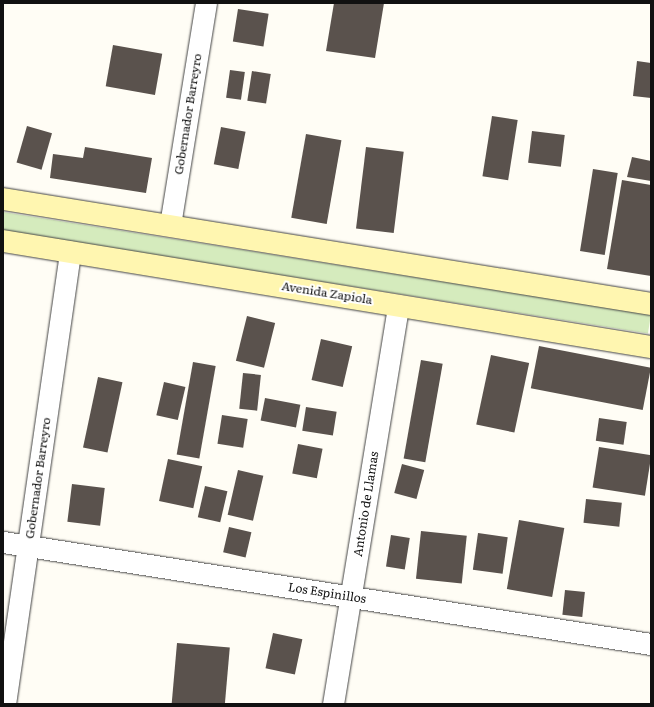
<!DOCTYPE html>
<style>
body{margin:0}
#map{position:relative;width:654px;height:707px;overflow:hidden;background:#fffdf5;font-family:Literata,serif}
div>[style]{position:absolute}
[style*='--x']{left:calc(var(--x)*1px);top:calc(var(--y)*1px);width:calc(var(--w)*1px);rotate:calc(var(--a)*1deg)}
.green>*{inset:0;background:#d5ebbd;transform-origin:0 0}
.building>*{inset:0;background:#5a524d;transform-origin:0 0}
.roads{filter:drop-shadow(0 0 1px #444) drop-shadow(0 0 1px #444)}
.street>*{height:21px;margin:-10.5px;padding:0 10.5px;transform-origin:10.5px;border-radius:10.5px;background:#fff}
.secondary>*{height:22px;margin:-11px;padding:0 11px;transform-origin:11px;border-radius:11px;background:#fff6b0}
span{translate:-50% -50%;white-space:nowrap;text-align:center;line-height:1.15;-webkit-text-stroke:4px #fff;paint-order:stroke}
.street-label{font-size:12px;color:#111}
.frame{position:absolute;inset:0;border:4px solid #111;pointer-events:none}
</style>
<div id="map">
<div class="green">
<div style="left:3px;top:212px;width:656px;height:19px;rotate:9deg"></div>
</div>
<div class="building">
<div style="clip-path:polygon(334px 3px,384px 3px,375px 58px,326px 51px)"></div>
<div style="left:238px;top:9px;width:31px;height:33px;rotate:9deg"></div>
<div style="left:113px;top:45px;width:50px;height:42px;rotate:10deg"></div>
<div style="clip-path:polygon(637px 61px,651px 63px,651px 98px,633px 96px)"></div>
<div style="left:230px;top:70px;width:15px;height:28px;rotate:8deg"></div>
<div style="left:252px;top:71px;width:19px;height:30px;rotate:9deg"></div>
<div style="left:492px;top:116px;width:26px;height:61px;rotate:9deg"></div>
<div style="left:27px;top:126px;width:26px;height:38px;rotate:16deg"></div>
<div style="left:221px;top:127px;width:25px;height:38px;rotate:11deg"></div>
<div style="left:532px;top:131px;width:33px;height:32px;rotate:7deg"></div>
<div style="left:306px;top:134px;width:36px;height:85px;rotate:10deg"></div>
<div style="clip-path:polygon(85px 147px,152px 158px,146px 193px,50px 178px,53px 154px,83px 158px)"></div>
<div style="left:366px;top:147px;width:38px;height:82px;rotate:7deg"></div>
<div style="clip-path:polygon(632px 157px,651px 161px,651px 181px,627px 177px)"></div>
<div style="left:593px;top:169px;width:25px;height:83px;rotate:9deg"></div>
<div style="clip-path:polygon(622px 180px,651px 185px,651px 276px,607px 269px)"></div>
<div style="left:247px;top:316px;width:29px;height:46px;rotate:14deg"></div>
<div style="left:321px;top:339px;width:32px;height:42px;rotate:13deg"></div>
<div style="left:539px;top:346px;width:114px;height:43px;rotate:11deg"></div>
<div style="left:491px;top:355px;width:39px;height:71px;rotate:12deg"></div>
<div style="left:421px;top:360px;width:22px;height:100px;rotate:10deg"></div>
<div style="left:193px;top:362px;width:23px;height:94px;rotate:10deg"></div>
<div style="left:243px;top:373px;width:18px;height:36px;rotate:6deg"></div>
<div style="left:98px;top:377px;width:25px;height:72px;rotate:12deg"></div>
<div style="left:164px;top:382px;width:22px;height:34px;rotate:13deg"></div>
<div style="left:265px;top:398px;width:36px;height:23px;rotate:11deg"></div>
<div style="left:306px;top:407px;width:31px;height:24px;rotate:9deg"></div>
<div style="left:222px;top:415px;width:26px;height:29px;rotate:9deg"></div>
<div style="left:599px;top:418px;width:28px;height:23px;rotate:8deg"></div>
<div style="left:298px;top:444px;width:25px;height:30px;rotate:11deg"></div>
<div style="left:599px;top:447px;width:53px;height:41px;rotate:9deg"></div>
<div style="left:168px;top:459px;width:35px;height:43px;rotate:12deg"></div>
<div style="left:402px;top:464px;width:23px;height:30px;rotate:15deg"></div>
<div style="left:238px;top:470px;width:26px;height:46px;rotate:13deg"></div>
<div style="left:72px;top:484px;width:33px;height:38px;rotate:7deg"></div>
<div style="left:205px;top:486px;width:23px;height:32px;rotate:13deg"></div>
<div style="left:586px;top:499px;width:36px;height:24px;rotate:6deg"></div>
<div style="left:519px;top:520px;width:46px;height:70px;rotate:10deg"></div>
<div style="left:229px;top:527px;width:23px;height:26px;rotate:13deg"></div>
<div style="left:421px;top:531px;width:46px;height:48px;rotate:6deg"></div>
<div style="left:478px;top:533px;width:30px;height:37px;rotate:8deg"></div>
<div style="left:391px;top:535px;width:19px;height:32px;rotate:9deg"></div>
<div style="left:565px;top:590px;width:20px;height:25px;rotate:6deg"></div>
<div style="left:273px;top:633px;width:30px;height:36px;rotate:12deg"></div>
<div style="left:177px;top:643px;width:53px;height:61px;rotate:5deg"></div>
</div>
<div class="roads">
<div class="street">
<div style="--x:170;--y:225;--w:225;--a:-80.8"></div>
<div style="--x:3;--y:542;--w:656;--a:8.95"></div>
<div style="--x:5;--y:704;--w:457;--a:-81.8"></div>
<div style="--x:333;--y:704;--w:404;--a:-80.7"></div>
</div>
<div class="secondary">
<div style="--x:3;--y:199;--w:656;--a:9.2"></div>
<div style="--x:3;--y:241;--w:657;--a:9.29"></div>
</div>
</div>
<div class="street-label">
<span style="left:188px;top:114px;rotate:-81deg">Gobernador Barreyro</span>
<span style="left:327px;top:293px;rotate:9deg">Avenida Zapiola</span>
<span style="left:38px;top:478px;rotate:-82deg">Gobernador Barreyro</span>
<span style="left:366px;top:504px;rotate:-81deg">Antonio de Llamas</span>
<span style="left:327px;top:593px;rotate:9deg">Los Espinillos</span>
</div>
<div class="frame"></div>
</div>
